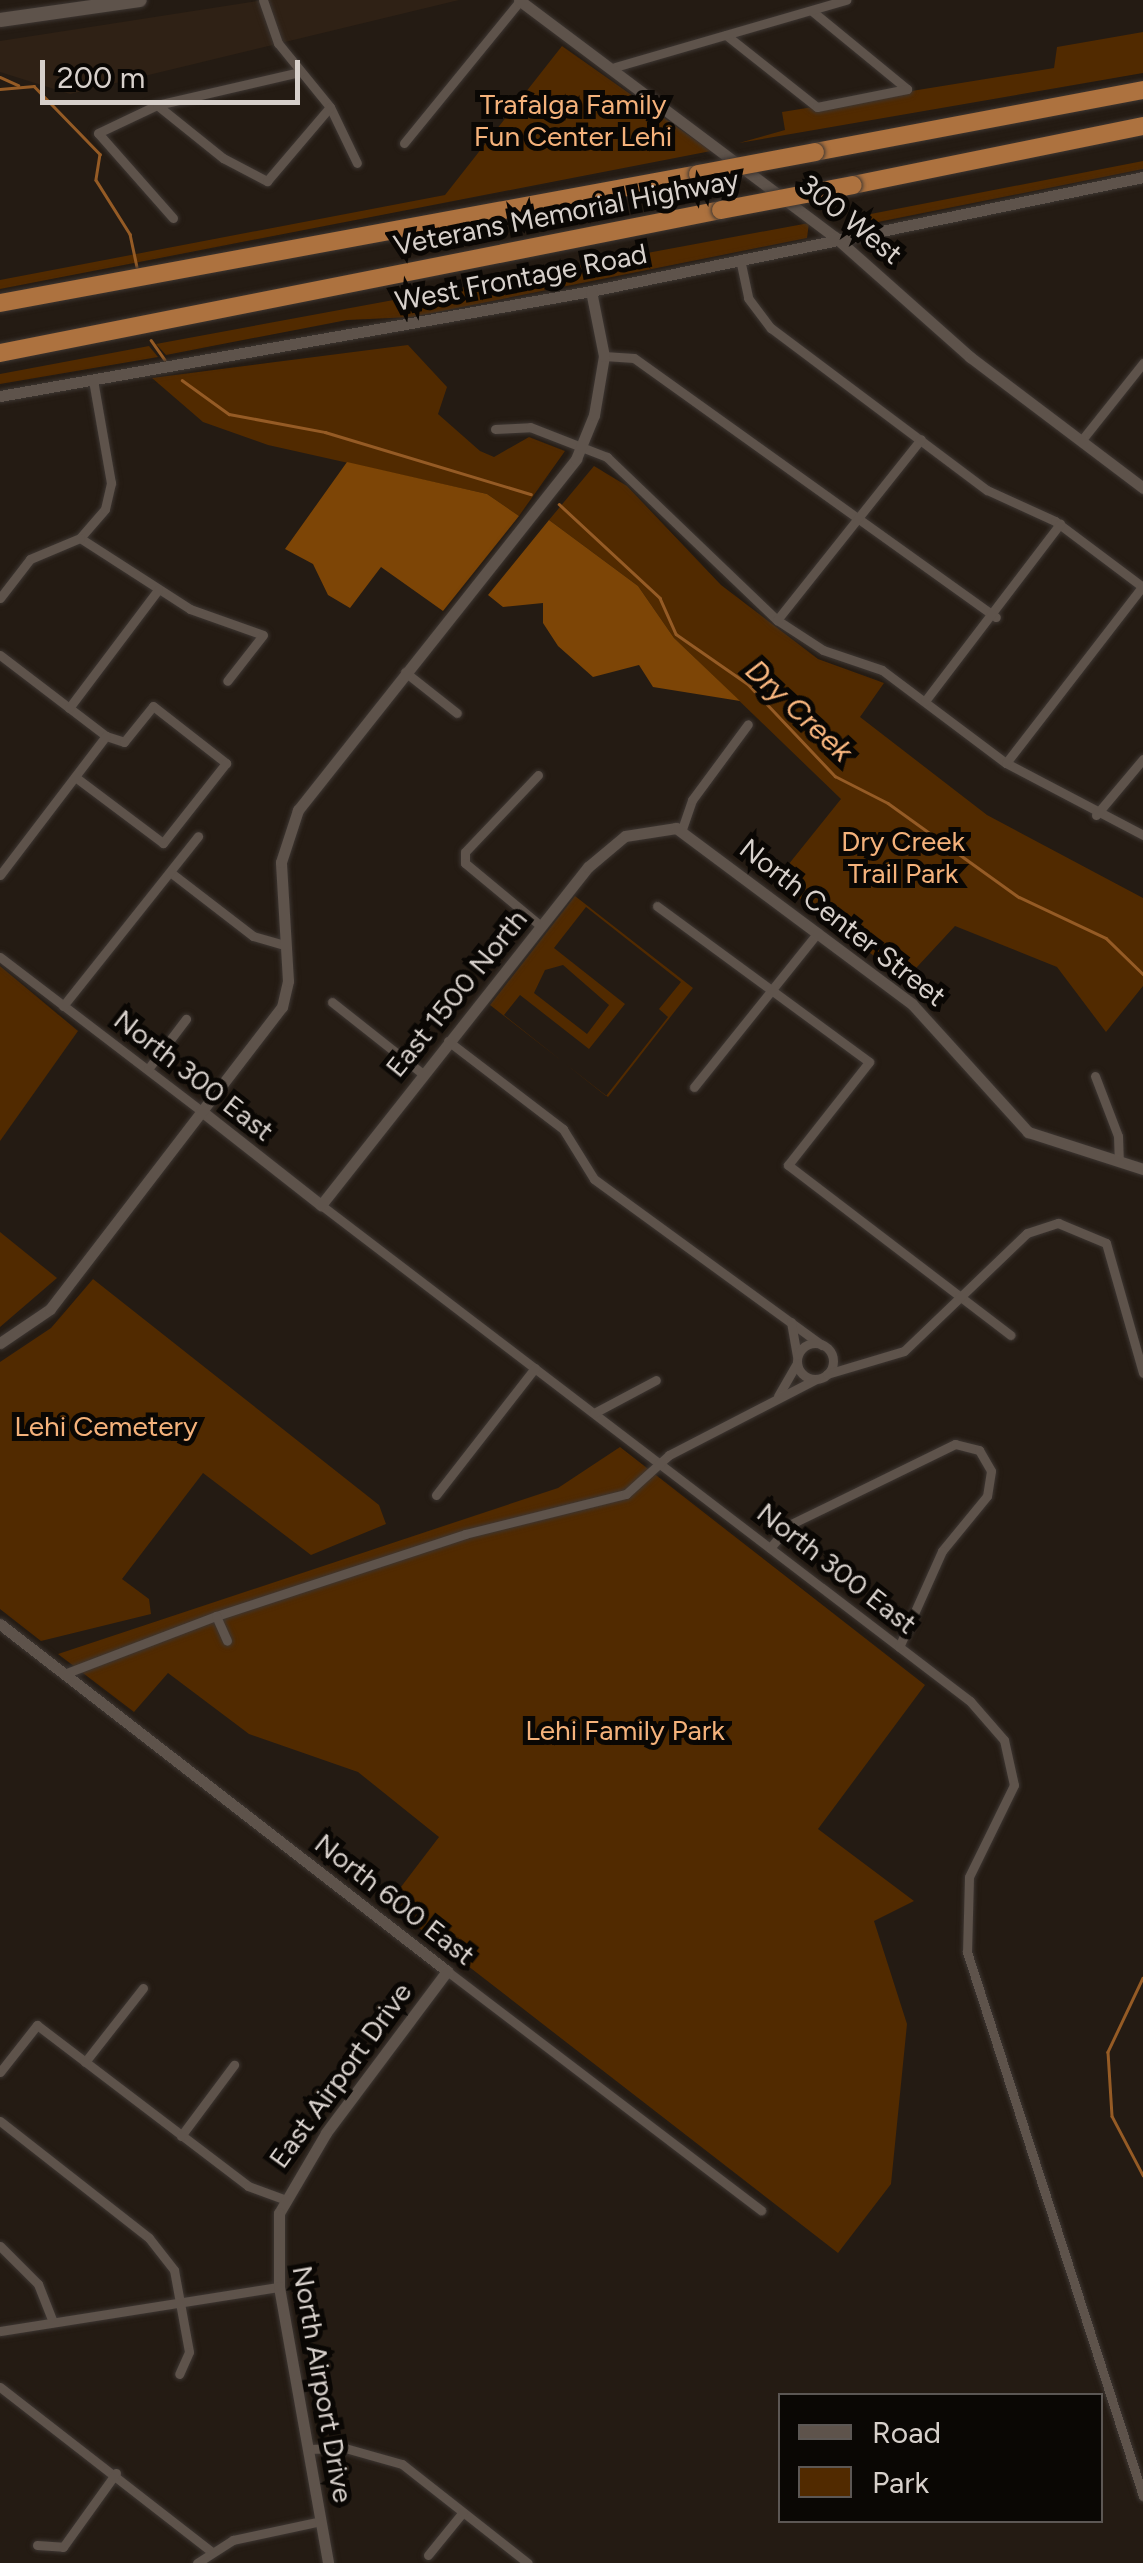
<!DOCTYPE html>
<style>
body{margin:0}
#map{position:relative;width:1143px;height:2563px;overflow:hidden;background:#241b13;font-family:Figtree,sans-serif}
div>[style]{position:absolute}
[style*='--x']{left:calc(var(--x)*1px);top:calc(var(--y)*1px);width:calc(var(--w)*1px);rotate:calc(var(--a)*1deg)}
.built>*{inset:0;background:#2f2115}
.green>*{inset:0;background:#512a00}
.forest>*{inset:0;background:#7d4506}
.stream>*{height:2.5px;margin:-1.25px;padding:0 1.25px;transform-origin:1.25px;border-radius:1.25px;background:#955b25}
.roads{filter:drop-shadow(0 0 2px #3d3632) drop-shadow(0 0 2px #3d3632)}
.minor>*{height:9px;margin:-4.5px;padding:0 4.5px;transform-origin:4.5px;border-radius:4.5px;background:#5e534b}
.minor>.ring{margin:-4.5px;padding:0;box-sizing:content-box;background:none;border:9px solid #5e534b;border-radius:50%}
.tertiary>*{height:11px;margin:-5.5px;padding:0 5.5px;transform-origin:5.5px;border-radius:5.5px;background:#5e534b}
.secondary>*{height:14px;margin:-7px;padding:0 7px;transform-origin:7px;border-radius:7px;background:#5e534b}
.motorway>*{height:18px;margin:-9px;padding:0 9px;transform-origin:9px;border-radius:9px;background:#ad723f}
.bridges{filter:drop-shadow(0 0 2px #3d3632) drop-shadow(0 0 2px #3d3632)}
.motorway-bridge>*{height:18px;margin:-9px;padding:0 9px;transform-origin:9px;border-radius:9px;background:#ad723f}
span{translate:-50% -50%;white-space:nowrap;text-align:center;line-height:1.15;-webkit-text-stroke:10px #0a0704;paint-order:stroke}
.park-label{font-size:28px;color:#f5b27b}
.street-label{font-size:28px;color:#d7d0cb}
.water-label{font-size:30px;color:#fbb880;font-style:italic}
.legend{position:absolute;left:778px;top:2393px;width:325px;height:130px;box-sizing:border-box;background:#0a0704;border:2px solid #5c5754;margin:0;padding:12px 18px;list-style:none;font-size:30px;color:#d7d0cb}
.legend li{display:flex;align-items:center;gap:20px;height:50px}
.legend b{width:50px;border:2px solid #5c5754}
.scale{position:absolute;left:40px;top:60px;width:260px;height:45px;box-sizing:border-box;border:5px solid #d7d0cb;border-top:0;padding-left:12px;font-size:30px;line-height:35px;white-space:nowrap;color:#d7d0cb;-webkit-text-stroke:8px #0a0704;paint-order:stroke}
</style>
<div id="map">
<div class="built">
<div style="clip-path:polygon(264px 0,459px 0,70px 94px,0 72px,0 41px)"></div>
</div>
<div class="green">
<div style="clip-path:polygon(1143px 32px,1143px 73px,739px 143px,785px 130px,782px 112px,1054px 68px,1057px 47px)"></div>
<div style="clip-path:polygon(562px 46px,711px 151px,0 289px,0 280px,445px 195px)"></div>
<div style="clip-path:polygon(1143px 161px,1143px 169px,863px 225px,845px 219px)"></div>
<div style="clip-path:polygon(809px 223px,807px 238px,412px 317px,347px 320px,166px 355px,156px 344px)"></div>
<div style="clip-path:polygon(408px 345px,447px 387px,438px 414px,480px 451px,494px 457px,529px 437px,565px 451px,519px 516px,487px 494px,268px 445px,203px 422px,152px 378px)"></div>
<div style="clip-path:polygon(149px 346px,158px 357px,0 384px,0 374px)"></div>
<div style="clip-path:polygon(594px 466px,627px 486px,721px 585px,818px 659px,884px 683px,860px 717px,987px 815px,1143px 898px,1143px 986px,1106px 1032px,1057px 967px,955px 926px,905px 980px,776px 880px,841px 799px,674px 638px,638px 586px,549px 520px)"></div>
<div style="clip-path:polygon(evenodd,575px 896px,693px 988px,608px 1097px,490px 1005px,575px 896px,586px 907px,681px 982px,659px 1009px,668px 1017px,606px 1096px,504px 1015px,520px 995px,589px 1049px,625px 1004px,554px 948px,586px 907px,575px 896px,563px 965px,609px 1005px,587px 1034px,534px 993px,545px 970px,563px 965px)"></div>
<div style="clip-path:polygon(0 966px,78px 1031px,0 1141px)"></div>
<div style="clip-path:polygon(0 1232px,57px 1278px,0 1327px)"></div>
<div style="clip-path:polygon(93px 1279px,379px 1505px,386px 1524px,311px 1555px,203px 1473px,122px 1579px,149px 1599px,151px 1614px,41px 1641px,0 1609px,0 1362px,51px 1328px)"></div>
<div style="clip-path:polygon(620px 1447px,925px 1685px,818px 1829px,914px 1901px,874px 1921px,907px 2024px,891px 2184px,838px 2253px,388px 1904px,439px 1837px,358px 1772px,249px 1734px,168px 1673px,134px 1712px,58px 1654px,558px 1488px)"></div>
</div>
<div class="forest">
<div style="clip-path:polygon(347px 462px,487px 494px,519px 516px,443px 611px,381px 567px,350px 608px,328px 595px,313px 564px,285px 549px)"></div>
<div style="clip-path:polygon(549px 520px,638px 586px,674px 638px,740px 701px,653px 687px,639px 665px,593px 677px,558px 646px,543px 623px,543px 603px,503px 607px,488px 595px)"></div>
</div>
<div class="stream">
<div style="--x:0;--y:77;--w:20;--a:24"></div>
<div style="--x:0;--y:89;--w:34;--a:-5"></div>
<div style="--x:34;--y:86;--w:95;--a:45.9"></div>
<div style="--x:100;--y:154;--w:26;--a:99"></div>
<div style="--x:96;--y:180;--w:64;--a:57.8"></div>
<div style="--x:130;--y:234;--w:33;--a:78"></div>
<div style="--x:151;--y:340;--w:24;--a:55"></div>
<div style="--x:182;--y:380;--w:58;--a:35.9"></div>
<div style="--x:229;--y:414;--w:98;--a:10.6"></div>
<div style="--x:325;--y:432;--w:215;--a:16.8"></div>
<div style="--x:559;--y:504;--w:138;--a:42.9"></div>
<div style="--x:660;--y:598;--w:39;--a:66"></div>
<div style="--x:676;--y:634;--w:88;--a:34.8"></div>
<div style="--x:748;--y:684;--w:127;--a:46.6"></div>
<div style="--x:835;--y:776;--w:59;--a:27"></div>
<div style="--x:888;--y:803;--w:161;--a:35.7"></div>
<div style="--x:1019;--y:897;--w:96;--a:25.2"></div>
<div style="--x:1106;--y:938;--w:52;--a:44.2"></div>
<div style="--x:1143;--y:1978;--w:82;--a:115.3"></div>
<div style="--x:1108;--y:2052;--w:64;--a:86.4"></div>
<div style="--x:1112;--y:2116;--w:67;--a:62.3"></div>
</div>
<div class="roads">
<div class="minor">
<div style="--x:263;--y:0;--w:46;--a:70.8"></div>
<div style="--x:278;--y:43;--w:82;--a:50.9"></div>
<div style="--x:330;--y:107;--w:62;--a:64.3"></div>
<div style="--x:812;--y:11;--w:123;--a:39.4"></div>
<div style="--x:726;--y:35;--w:116;--a:38.4"></div>
<div style="--x:817;--y:107;--w:92;--a:-11.3"></div>
<div style="--x:615;--y:67;--w:241;--a:-16.2"></div>
<div style="--x:157;--y:105;--w:85;--a:38.8"></div>
<div style="--x:223;--y:158;--w:50;--a:27.6"></div>
<div style="--x:267;--y:181;--w:97;--a:-49.6"></div>
<div style="--x:404;--y:143;--w:183;--a:-50.8"></div>
<div style="--x:173;--y:218;--w:113;--a:-131.4"></div>
<div style="--x:98;--y:133;--w:65;--a:-25.4"></div>
<div style="--x:157;--y:105;--w:147;--a:-13"></div>
<div style="--x:740;--y:259;--w:40;--a:78"></div>
<div style="--x:748;--y:298;--w:38;--a:53"></div>
<div style="--x:771;--y:328;--w:270;--a:36.9"></div>
<div style="--x:987;--y:490;--w:75;--a:24.5"></div>
<div style="--x:1055;--y:521;--w:110;--a:36.9"></div>
<div style="--x:604;--y:356;--w:30;--a:4"></div>
<div style="--x:634;--y:358;--w:445;--a:35.6"></div>
<div style="--x:495;--y:429;--w:35;--a:-3"></div>
<div style="--x:530;--y:427;--w:83;--a:21.3"></div>
<div style="--x:607;--y:457;--w:236;--a:43.8"></div>
<div style="--x:777;--y:620;--w:55;--a:33.1"></div>
<div style="--x:823;--y:650;--w:62;--a:18.7"></div>
<div style="--x:882;--y:670;--w:155;--a:36.9"></div>
<div style="--x:1006;--y:763;--w:155;--a:27.7"></div>
<div style="--x:1081;--y:441;--w:100;--a:-51.5"></div>
<div style="--x:80;--y:538;--w:131;--a:32.8"></div>
<div style="--x:190;--y:609;--w:77;--a:19.6"></div>
<div style="--x:263;--y:635;--w:58;--a:128"></div>
<div style="--x:80;--y:538;--w:38;--a:-49"></div>
<div style="--x:105;--y:509;--w:27;--a:-77"></div>
<div style="--x:111;--y:483;--w:105;--a:-99.9"></div>
<div style="--x:0;--y:598;--w:49;--a:-52.4"></div>
<div style="--x:30;--y:559;--w:54;--a:-22.8"></div>
<div style="--x:777;--y:620;--w:231;--a:-51.5"></div>
<div style="--x:0;--y:655;--w:133;--a:37.4"></div>
<div style="--x:106;--y:736;--w:19;--a:18"></div>
<div style="--x:124;--y:742;--w:46;--a:-51.1"></div>
<div style="--x:153;--y:706;--w:93;--a:38"></div>
<div style="--x:226;--y:763;--w:102;--a:128.2"></div>
<div style="--x:163;--y:843;--w:110;--a:-143.1"></div>
<div style="--x:405;--y:672;--w:66;--a:38.3"></div>
<div style="--x:925;--y:701;--w:223;--a:-52.7"></div>
<div style="--x:69;--y:708;--w:148;--a:-53"></div>
<div style="--x:1006;--y:763;--w:222;--a:-52.3"></div>
<div style="--x:538;--y:775;--w:106;--a:133.5"></div>
<div style="--x:465;--y:852;--w:11;--a:90"></div>
<div style="--x:465;--y:863;--w:99;--a:39.7"></div>
<div style="--x:1096;--y:815;--w:73;--a:-50"></div>
<div style="--x:681;--y:832;--w:34;--a:-71"></div>
<div style="--x:692;--y:800;--w:94;--a:-53.6"></div>
<div style="--x:170;--y:872;--w:105;--a:37.6"></div>
<div style="--x:253;--y:936;--w:33;--a:16"></div>
<div style="--x:0;--y:875;--w:175;--a:-52.7"></div>
<div style="--x:657;--y:906;--w:263;--a:36.3"></div>
<div style="--x:869;--y:1062;--w:131;--a:128.2"></div>
<div style="--x:788;--y:1165;--w:280;--a:37.4"></div>
<div style="--x:0;--y:957;--w:257;--a:37.4"></div>
<div style="--x:332;--y:1002;--w:116;--a:38.4"></div>
<div style="--x:63;--y:1006;--w:217;--a:-51.5"></div>
<div style="--x:448;--y:1041;--w:145;--a:37.4"></div>
<div style="--x:563;--y:1129;--w:59;--a:58.2"></div>
<div style="--x:594;--y:1179;--w:282;--a:36.1"></div>
<div style="--x:148;--y:1069;--w:63;--a:-52.8"></div>
<div style="--x:1095;--y:1076;--w:64;--a:69"></div>
<div style="--x:1118;--y:1136;--w:25;--a:88"></div>
<div style="--x:694;--y:1087;--w:198;--a:-51.3"></div>
<div style="--x:321;--y:1205;--w:817;--a:37.39"></div>
<div style="--x:970;--y:1701;--w:52;--a:48.9"></div>
<div style="--x:1004;--y:1740;--w:46;--a:77.5"></div>
<div style="--x:1014;--y:1785;--w:102;--a:116.1"></div>
<div style="--x:969;--y:1877;--w:75;--a:91.5"></div>
<div style="--x:967;--y:1952;--w:572;--a:72.07"></div>
<div style="--x:791;--y:1322;--w:34;--a:80"></div>
<div class="ring" style="left:797px;top:1343px;width:27px;height:27px"></div>
<div style="--x:827;--y:1374;--w:80;--a:-16.6"></div>
<div style="--x:904;--y:1351;--w:170;--a:-43.8"></div>
<div style="--x:1027;--y:1233;--w:33;--a:-18"></div>
<div style="--x:1058;--y:1223;--w:52;--a:22.6"></div>
<div style="--x:1106;--y:1243;--w:135;--a:74.1"></div>
<div style="--x:778;--y:1396;--w:38;--a:-60"></div>
<div style="--x:594;--y:1413;--w:70;--a:-28"></div>
<div style="--x:436;--y:1495;--w:161;--a:-52.1"></div>
<div style="--x:770;--y:1548;--w:30;--a:-50"></div>
<div style="--x:789;--y:1525;--w:185;--a:-26"></div>
<div style="--x:955;--y:1444;--w:25;--a:14"></div>
<div style="--x:979;--y:1450;--w:24;--a:60"></div>
<div style="--x:991;--y:1471;--w:25;--a:99"></div>
<div style="--x:987;--y:1496;--w:71;--a:129.3"></div>
<div style="--x:942;--y:1551;--w:105;--a:114.1"></div>
<div style="--x:216;--y:1616;--w:262;--a:-18.2"></div>
<div style="--x:465;--y:1534;--w:166;--a:-14"></div>
<div style="--x:626;--y:1494;--w:58;--a:-42.2"></div>
<div style="--x:669;--y:1455;--w:165;--a:-27.3"></div>
<div style="--x:64;--y:1674;--w:163;--a:-20.9"></div>
<div style="--x:216;--y:1616;--w:27;--a:66"></div>
<div style="--x:447;--y:1971;--w:395;--a:37.3"></div>
<div style="--x:85;--y:2062;--w:94;--a:-51.9"></div>
<div style="--x:0;--y:2072;--w:60;--a:-51.8"></div>
<div style="--x:37;--y:2025;--w:265;--a:37.3"></div>
<div style="--x:248;--y:2186;--w:37;--a:20"></div>
<div style="--x:0;--y:2121;--w:189;--a:38.1"></div>
<div style="--x:149;--y:2238;--w:41;--a:52"></div>
<div style="--x:174;--y:2270;--w:83;--a:79.6"></div>
<div style="--x:189;--y:2352;--w:24;--a:114"></div>
<div style="--x:181;--y:2136;--w:89;--a:-53.3"></div>
<div style="--x:0;--y:2246;--w:54;--a:45"></div>
<div style="--x:38;--y:2284;--w:41;--a:68.5"></div>
<div style="--x:0;--y:2331;--w:282;--a:-9"></div>
<div style="--x:0;--y:2387;--w:267;--a:37.9"></div>
<div style="--x:309;--y:2449;--w:36;--a:-2"></div>
<div style="--x:345;--y:2448;--w:59;--a:15.7"></div>
<div style="--x:402;--y:2464;--w:160;--a:38.2"></div>
<div style="--x:37;--y:2545;--w:26;--a:4"></div>
<div style="--x:63;--y:2547;--w:91;--a:-54.4"></div>
<div style="--x:428;--y:2555;--w:55;--a:-50.9"></div>
<div style="--x:197;--y:2563;--w:43;--a:-32.6"></div>
<div style="--x:233;--y:2540;--w:90;--a:-12.2"></div>
</div>
<div class="tertiary">
<div style="--x:519;--y:0;--w:395;--a:36.9"></div>
<div style="--x:835;--y:237;--w:181;--a:41.6"></div>
<div style="--x:970;--y:357;--w:217;--a:37.1"></div>
<div style="--x:0;--y:396;--w:600;--a:-10.07"></div>
<div style="--x:591;--y:291;--w:564;--a:-11.67"></div>
<div style="--x:204;--y:1113;--w:149;--a:38.2"></div>
<div style="--x:321;--y:1205;--w:431;--a:-51.7"></div>
<div style="--x:588;--y:867;--w:48;--a:-40"></div>
<div style="--x:625;--y:836;--w:52;--a:-8.9"></div>
<div style="--x:676;--y:828;--w:294;--a:36.7"></div>
<div style="--x:912;--y:1004;--w:173;--a:47.8"></div>
<div style="--x:1028;--y:1132;--w:121;--a:17.8"></div>
<div style="--x:0;--y:1343;--w:60;--a:-34.2"></div>
<div style="--x:50;--y:1309;--w:381;--a:-52.5"></div>
<div style="--x:282;--y:1007;--w:27;--a:-77"></div>
<div style="--x:288;--y:981;--w:119;--a:-93.4"></div>
<div style="--x:281;--y:862;--w:55;--a:-71.9"></div>
<div style="--x:298;--y:810;--w:448;--a:-51.6"></div>
<div style="--x:576;--y:459;--w:48;--a:-67.8"></div>
<div style="--x:594;--y:415;--w:60;--a:-80.4"></div>
<div style="--x:604;--y:356;--w:66;--a:-101.3"></div>
<div style="--x:0;--y:1624;--w:566;--a:37.82"></div>
<div style="--x:447;--y:1971;--w:202;--a:126.8"></div>
<div style="--x:326;--y:2133;--w:93;--a:120.4"></div>
<div style="--x:279;--y:2213;--w:74;--a:90"></div>
<div style="--x:279;--y:2287;--w:280;--a:79.9"></div>
</div>
<div class="secondary">
<div style="--x:0;--y:20;--w:141;--a:-8.1"></div>
</div>
<div class="motorway">
<div style="--x:815;--y:152;--w:334;--a:-10.7"></div>
<div style="--x:853;--y:185;--w:296;--a:-11.5"></div>
<div style="--x:0;--y:303;--w:710;--a:-10.47"></div>
<div style="--x:0;--y:353;--w:735;--a:-11.22"></div>
</div>
</div>
<div class="bridges">
<div class="motorway-bridge">
<div style="--x:698;--y:174;--w:119;--a:-10.6"></div>
<div style="--x:721;--y:210;--w:134;--a:-10.7"></div>
</div>
</div>
<div class="park-label">
<span style="left:573px;top:120px">Trafalga Family<br>Fun Center Lehi</span>
<span style="left:903px;top:857px">Dry Creek<br>Trail Park</span>
<span style="left:106px;top:1426px">Lehi Cemetery</span>
<span style="left:625px;top:1730px">Lehi Family Park</span>
</div>
<div class="street-label">
<span style="left:566px;top:212px;rotate:-11deg">Veterans Memorial Highway</span>
<span style="left:851px;top:219px;rotate:39deg">300 West</span>
<span style="left:521px;top:277px;rotate:-11deg">West Frontage Road</span>
<span style="left:843px;top:922px;rotate:38deg">North Center Street</span>
<span style="left:456px;top:993px;rotate:-51deg">East 1500 North</span>
<span style="left:194px;top:1075px;rotate:38deg">North 300 East</span>
<span style="left:837px;top:1568px;rotate:38deg">North 300 East</span>
<span style="left:395px;top:1899px;rotate:38deg">North 600 East</span>
<span style="left:340px;top:2075px;rotate:-54deg">East Airport Drive</span>
<span style="left:323px;top:2384px;rotate:80deg">North Airport Drive</span>
</div>
<div class="water-label">
<span style="left:799px;top:711px;rotate:43deg">Dry Creek</span>
</div>
<ul class="legend">
<li><b style="height:12px;background:#5e534b"></b>Road</li>
<li><b style="height:28px;background:#512a00"></b>Park</li>
</ul>
<div class="scale">200 m</div>
</div>
